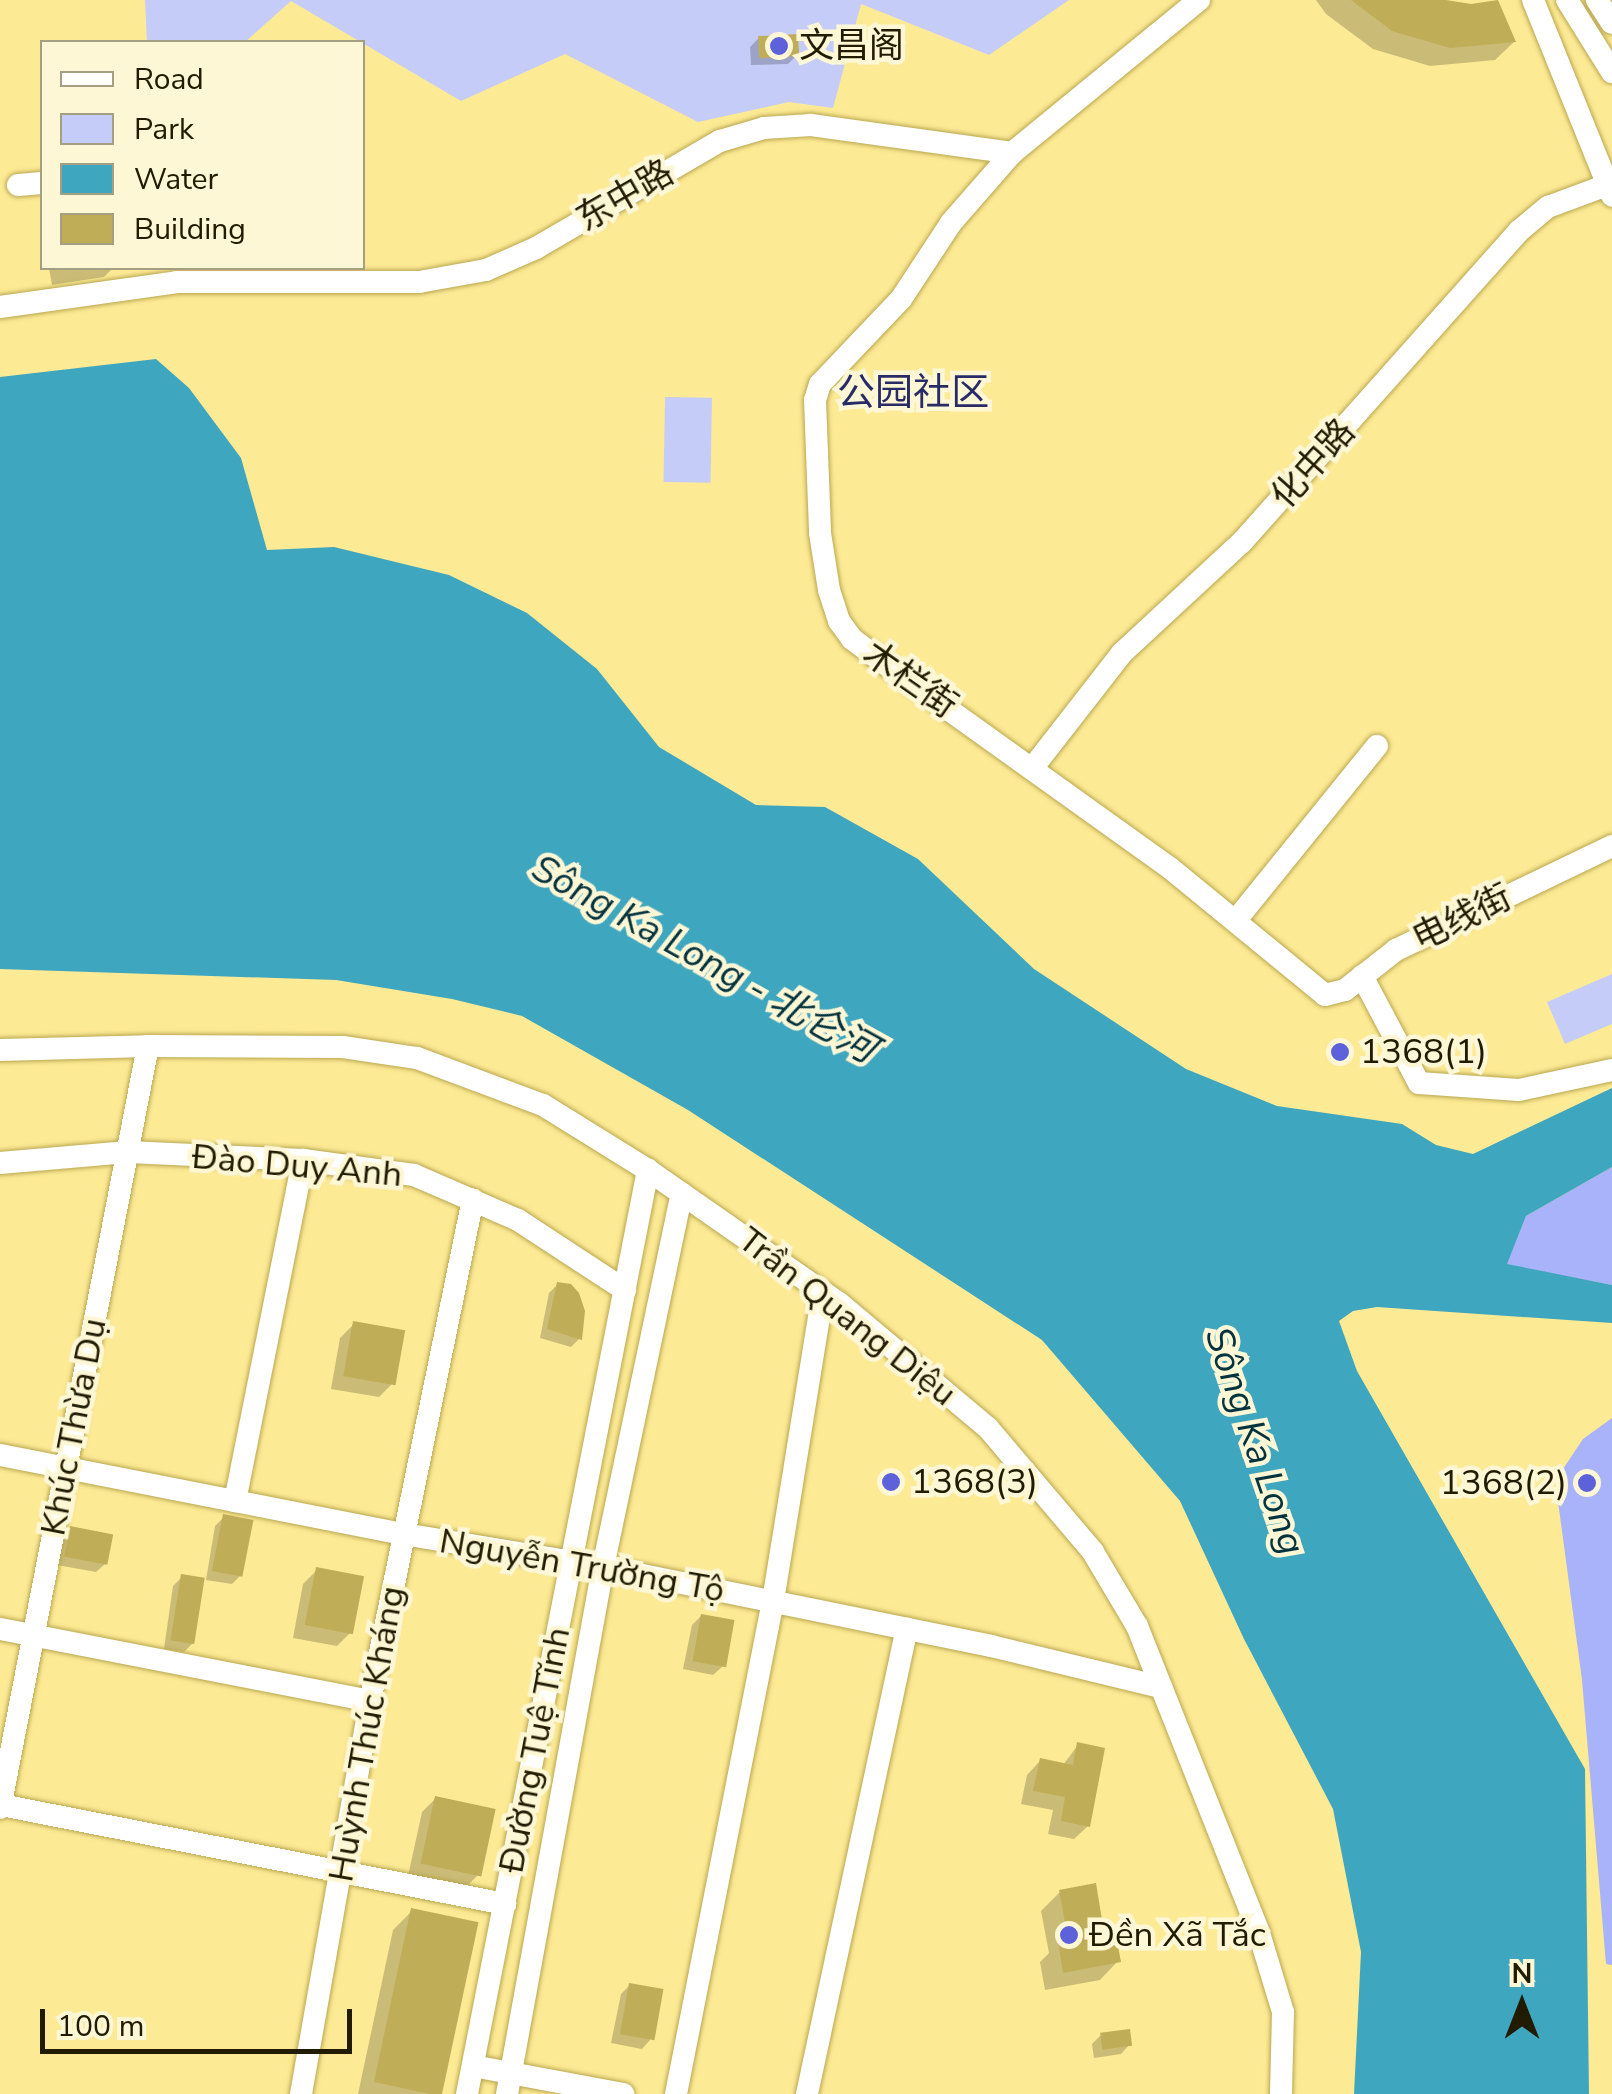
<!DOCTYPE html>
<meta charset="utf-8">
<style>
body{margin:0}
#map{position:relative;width:1612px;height:2094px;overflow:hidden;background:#fdea94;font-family:"Nunito Sans","Noto Sans SC",sans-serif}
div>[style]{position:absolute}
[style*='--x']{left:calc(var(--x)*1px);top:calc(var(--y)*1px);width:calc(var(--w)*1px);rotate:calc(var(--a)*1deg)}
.green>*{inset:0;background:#c5ccf8;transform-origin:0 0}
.forest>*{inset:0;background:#a9b3f9}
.water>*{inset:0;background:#3fa6bf}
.shadow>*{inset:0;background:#0003}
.building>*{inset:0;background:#c0ad57;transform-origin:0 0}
.roads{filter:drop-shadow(0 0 2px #b9a751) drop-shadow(0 0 2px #b9a751)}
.minor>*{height:22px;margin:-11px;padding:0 11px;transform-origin:11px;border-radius:11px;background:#fff}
.dots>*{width:28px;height:28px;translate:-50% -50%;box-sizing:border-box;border:5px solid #fef7d6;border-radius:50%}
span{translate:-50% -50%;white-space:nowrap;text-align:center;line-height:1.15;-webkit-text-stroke:9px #fef7d6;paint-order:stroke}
.poi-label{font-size:35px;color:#201b01}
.left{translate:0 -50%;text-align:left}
.right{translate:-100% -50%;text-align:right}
.street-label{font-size:35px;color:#201b01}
.neighbourhood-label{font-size:38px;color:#282b65}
.water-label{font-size:38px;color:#02333e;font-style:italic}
.legend{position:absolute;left:40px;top:40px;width:325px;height:230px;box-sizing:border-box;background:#fef7d6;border:2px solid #a59f81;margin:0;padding:12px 18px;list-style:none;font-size:30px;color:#201b01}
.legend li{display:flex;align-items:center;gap:20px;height:50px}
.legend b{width:50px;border:2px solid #a59f81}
.north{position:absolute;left:1472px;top:1954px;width:100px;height:100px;-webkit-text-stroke:8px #fef7d6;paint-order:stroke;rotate:0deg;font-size:28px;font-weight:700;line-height:40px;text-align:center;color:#201b01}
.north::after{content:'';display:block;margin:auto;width:35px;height:45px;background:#201b01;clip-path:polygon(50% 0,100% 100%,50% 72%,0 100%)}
.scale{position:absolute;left:40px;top:2009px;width:312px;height:45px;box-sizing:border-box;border:5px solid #201b01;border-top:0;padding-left:12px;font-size:30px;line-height:35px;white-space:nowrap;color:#201b01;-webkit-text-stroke:8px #fef7d6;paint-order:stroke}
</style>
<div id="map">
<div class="green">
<div style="clip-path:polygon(145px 0,1069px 0,989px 55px,861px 4px,833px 108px,789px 102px,698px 122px,565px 54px,461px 101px,291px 1px,245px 42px,147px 42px)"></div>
<div style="left:665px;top:397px;width:47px;height:85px;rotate:1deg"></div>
<div style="clip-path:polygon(1612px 974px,1612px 1024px,1565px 1044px,1547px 1002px)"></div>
</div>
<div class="forest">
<div style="clip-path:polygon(1612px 1167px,1612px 1285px,1506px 1265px,1526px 1216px)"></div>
<div style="clip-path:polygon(1612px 1418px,1612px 1965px,1606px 1964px,1582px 1680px,1557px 1494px,1559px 1475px,1583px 1439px)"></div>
</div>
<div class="water">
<div style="clip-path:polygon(156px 359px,189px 388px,241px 458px,267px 550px,334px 547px,449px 575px,527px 613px,597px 669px,659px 747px,756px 805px,825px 807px,918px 859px,1034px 969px,1186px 1069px,1277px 1106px,1402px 1124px,1436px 1145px,1473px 1154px,1612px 1088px,1612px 1167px,1526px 1216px,1507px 1264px,1612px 1285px,1612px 1323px,1377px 1307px,1353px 1311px,1339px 1321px,1357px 1371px,1585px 1769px,1589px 2094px,1354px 2094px,1361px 1952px,1333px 1809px,1244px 1639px,1180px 1501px,1042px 1340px,688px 1110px,522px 1016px,452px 999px,336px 980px,0 969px,0 377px)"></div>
</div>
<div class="shadow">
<div style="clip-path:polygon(1316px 0,1431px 0,1514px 42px,1495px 60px,1430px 66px,1373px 49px,1326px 14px)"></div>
<div style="clip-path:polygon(759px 38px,797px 55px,788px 64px,751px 65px,750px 47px)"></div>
<div style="clip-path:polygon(49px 268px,113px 268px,104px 277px,52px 285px)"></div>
<div style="clip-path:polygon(558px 1284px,580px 1338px,571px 1347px,540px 1338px,549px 1293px)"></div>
<div style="clip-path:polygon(354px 1324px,393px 1383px,379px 1397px,331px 1389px,340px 1338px)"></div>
<div style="clip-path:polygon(224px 1517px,241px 1575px,232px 1584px,206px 1580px,215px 1526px)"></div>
<div style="clip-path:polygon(71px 1528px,105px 1564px,96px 1572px,57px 1565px,62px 1537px)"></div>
<div style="clip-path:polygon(317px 1570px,351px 1632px,337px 1646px,293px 1638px,303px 1584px)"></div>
<div style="clip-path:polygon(182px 1577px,193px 1643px,184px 1652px,164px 1649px,173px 1586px)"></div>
<div style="clip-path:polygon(701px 1616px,722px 1667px,713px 1675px,683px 1669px,692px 1625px)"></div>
<div style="clip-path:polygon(1078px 1745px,1088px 1826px,1074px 1839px,1048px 1834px,1053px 1810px,1021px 1804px,1027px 1775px,1040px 1761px,1063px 1765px)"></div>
<div style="clip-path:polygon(436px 1798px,478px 1875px,464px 1889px,408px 1876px,422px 1812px)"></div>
<div style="clip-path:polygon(1060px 1892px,1102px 1935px,1118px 1961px,1100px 1980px,1045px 1990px,1040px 1962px,1049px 1953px,1041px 1911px)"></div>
<div style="clip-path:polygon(412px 1911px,476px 1924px,440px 2094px,358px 2094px,393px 1930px)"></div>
<div style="clip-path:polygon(630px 1985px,650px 2040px,642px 2049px,611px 2043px,621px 1994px)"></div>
<div style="clip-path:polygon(1101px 2035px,1129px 2045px,1121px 2054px,1094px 2058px,1092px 2044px)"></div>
</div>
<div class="building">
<div style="clip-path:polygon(1351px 0,1446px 0,1471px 4px,1498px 0,1516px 42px,1450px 48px,1392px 31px)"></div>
<div style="left:798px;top:34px;width:22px;height:40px;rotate:87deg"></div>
<div style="clip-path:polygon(557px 1282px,571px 1284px,579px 1293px,585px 1311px,582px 1340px,547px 1329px)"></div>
<div style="left:353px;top:1321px;width:53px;height:56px;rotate:10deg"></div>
<div style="left:223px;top:1514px;width:31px;height:58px;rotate:11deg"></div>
<div style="left:70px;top:1526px;width:44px;height:31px;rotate:11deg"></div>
<div style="left:316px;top:1567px;width:49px;height:59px;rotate:11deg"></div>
<div style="left:181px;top:1574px;width:24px;height:67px;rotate:9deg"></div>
<div style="left:701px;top:1614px;width:34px;height:48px;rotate:10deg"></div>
<div style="clip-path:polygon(1077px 1742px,1105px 1748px,1090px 1827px,1061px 1821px,1065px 1797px,1033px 1791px,1040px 1758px,1073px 1765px)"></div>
<div style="left:435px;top:1796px;width:62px;height:69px;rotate:12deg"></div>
<div style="clip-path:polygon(1096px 1883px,1104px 1932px,1115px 1930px,1121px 1962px,1063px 1973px,1058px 1941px,1068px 1939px,1059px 1890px)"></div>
<div style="left:411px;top:1908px;width:69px;height:178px;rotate:12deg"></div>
<div style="left:629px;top:1983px;width:35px;height:52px;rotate:10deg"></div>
<div style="left:1130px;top:2029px;width:17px;height:30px;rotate:83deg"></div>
</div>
<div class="roads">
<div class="minor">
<div style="--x:1199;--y:0;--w:242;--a:140.7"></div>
<div style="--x:1012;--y:153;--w:93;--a:131.1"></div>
<div style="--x:951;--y:223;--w:91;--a:123.3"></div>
<div style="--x:901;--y:299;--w:117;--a:133.6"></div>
<div style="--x:820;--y:384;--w:17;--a:107"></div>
<div style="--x:815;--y:400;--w:133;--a:87.8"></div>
<div style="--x:820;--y:533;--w:58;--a:81"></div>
<div style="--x:829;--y:590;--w:33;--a:72"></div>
<div style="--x:839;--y:621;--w:22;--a:54"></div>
<div style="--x:852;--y:639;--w:59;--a:36.7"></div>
<div style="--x:899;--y:674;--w:333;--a:35.6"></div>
<div style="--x:1170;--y:868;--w:200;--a:39.3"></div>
<div style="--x:1325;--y:995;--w:21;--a:-14"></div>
<div style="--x:1345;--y:990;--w:65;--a:-38.1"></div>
<div style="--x:1396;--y:950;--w:240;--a:-25.7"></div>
<div style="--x:1533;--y:0;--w:211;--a:68"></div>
<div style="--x:1567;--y:0;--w:85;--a:58"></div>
<div style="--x:1597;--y:0;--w:27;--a:57"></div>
<div style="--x:18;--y:185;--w:24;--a:-5"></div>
<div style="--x:0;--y:307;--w:179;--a:-8"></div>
<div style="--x:177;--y:282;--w:242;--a:0"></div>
<div style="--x:419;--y:282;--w:68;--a:-10.2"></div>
<div style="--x:486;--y:270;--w:55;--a:-23.7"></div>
<div style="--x:536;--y:248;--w:213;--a:-30.2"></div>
<div style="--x:720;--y:141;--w:46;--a:-16.5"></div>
<div style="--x:764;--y:128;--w:47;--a:-3.7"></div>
<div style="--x:811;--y:125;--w:203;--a:7.9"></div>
<div style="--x:1034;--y:766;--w:143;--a:-52.1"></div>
<div style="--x:1122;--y:653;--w:163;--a:-42.8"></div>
<div style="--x:1242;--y:542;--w:416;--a:-48.3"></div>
<div style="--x:1519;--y:231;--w:38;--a:-40"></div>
<div style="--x:1548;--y:207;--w:63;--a:-20.4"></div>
<div style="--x:1236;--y:920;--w:224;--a:-51"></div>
<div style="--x:1362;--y:976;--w:121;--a:62"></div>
<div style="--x:1419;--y:1083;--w:100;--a:4"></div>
<div style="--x:1519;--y:1090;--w:95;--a:-12.1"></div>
<div style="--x:0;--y:1050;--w:148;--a:-1.5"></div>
<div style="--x:148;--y:1046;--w:195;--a:0.3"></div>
<div style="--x:343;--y:1047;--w:75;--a:8.5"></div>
<div style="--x:417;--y:1058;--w:134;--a:20.5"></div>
<div style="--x:543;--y:1105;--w:123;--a:31.8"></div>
<div style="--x:648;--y:1170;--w:233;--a:34.9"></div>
<div style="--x:839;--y:1303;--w:194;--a:40"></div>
<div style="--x:988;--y:1428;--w:162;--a:49.7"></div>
<div style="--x:1093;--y:1552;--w:86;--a:59.3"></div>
<div style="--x:1137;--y:1626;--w:330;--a:68.3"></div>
<div style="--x:1259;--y:1933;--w:83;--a:73.1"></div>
<div style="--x:1283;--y:2012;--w:82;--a:91.4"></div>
<div style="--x:0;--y:1163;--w:128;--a:-4.9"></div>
<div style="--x:128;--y:1152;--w:175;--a:2.6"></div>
<div style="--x:303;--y:1160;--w:112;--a:7.7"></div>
<div style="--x:414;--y:1175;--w:113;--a:23.4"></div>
<div style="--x:518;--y:1220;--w:128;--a:33.2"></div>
<div style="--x:0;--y:1455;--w:411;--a:11.1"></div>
<div style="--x:403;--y:1534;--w:203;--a:9.4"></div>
<div style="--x:603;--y:1567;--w:396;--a:11.5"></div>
<div style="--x:991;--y:1646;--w:175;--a:13.6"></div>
<div style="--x:235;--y:1501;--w:348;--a:-78.7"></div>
<div style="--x:0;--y:1629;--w:377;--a:11"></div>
<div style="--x:1;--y:1805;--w:514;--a:11.11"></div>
<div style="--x:0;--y:1808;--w:776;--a:-79.01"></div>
<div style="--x:473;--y:2066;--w:153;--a:10.6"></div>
<div style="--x:301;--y:2094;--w:399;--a:-80"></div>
<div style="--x:370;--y:1701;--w:512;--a:-78.41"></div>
<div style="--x:467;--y:2094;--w:942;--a:-78.92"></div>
<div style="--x:507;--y:2094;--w:536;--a:-79.68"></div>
<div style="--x:603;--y:1567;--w:382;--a:-78.1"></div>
<div style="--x:676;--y:2094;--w:502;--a:-78.87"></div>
<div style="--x:773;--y:1601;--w:313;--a:-80.8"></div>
<div style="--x:807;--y:2094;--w:476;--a:-77.9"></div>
</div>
</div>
<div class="dots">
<div style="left:779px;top:46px;background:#5e62da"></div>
<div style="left:1340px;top:1052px;background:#5e62da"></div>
<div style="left:891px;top:1482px;background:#5e62da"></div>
<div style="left:1587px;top:1483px;background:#5e62da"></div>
<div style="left:1069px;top:1935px;background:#5e62da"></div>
</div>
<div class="poi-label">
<span class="left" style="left:799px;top:46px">文昌阁</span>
<span class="left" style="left:1360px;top:1052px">1368(1)</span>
<span class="left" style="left:911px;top:1482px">1368(3)</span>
<span class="right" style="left:1567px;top:1483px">1368(2)</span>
<span class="left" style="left:1089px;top:1935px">Đền Xã Tắc</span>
</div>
<div class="street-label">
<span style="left:625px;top:196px;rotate:-30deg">东中路</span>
<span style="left:1313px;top:464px;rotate:-48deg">化中路</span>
<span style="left:910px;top:680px;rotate:35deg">木栏街</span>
<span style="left:1462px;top:918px;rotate:-26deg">电线街</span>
<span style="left:297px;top:1166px;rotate:5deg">Đào Duy Anh</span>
<span style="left:847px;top:1317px;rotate:38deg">Trần Quang Diệu</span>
<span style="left:74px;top:1427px;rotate:-79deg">Khúc Thừa Dụ</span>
<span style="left:582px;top:1566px;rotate:10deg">Nguyễn Trường Tộ</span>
<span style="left:367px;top:1734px;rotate:-80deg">Huỳnh Thúc Kháng</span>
<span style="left:535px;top:1750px;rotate:-79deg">Đường Tuệ Tĩnh</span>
</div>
<div class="neighbourhood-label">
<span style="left:913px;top:393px">公园社区</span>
</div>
<div class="water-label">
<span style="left:704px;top:959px;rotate:29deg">Sông Ka Long - 北仑河</span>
<span style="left:1255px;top:1441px;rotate:71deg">Sông Ka Long</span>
</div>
<ul class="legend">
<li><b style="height:12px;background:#fff"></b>Road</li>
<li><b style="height:28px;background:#c5ccf8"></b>Park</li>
<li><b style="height:28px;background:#3fa6bf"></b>Water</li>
<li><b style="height:28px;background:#c0ad57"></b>Building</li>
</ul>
<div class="north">N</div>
<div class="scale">100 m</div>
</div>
